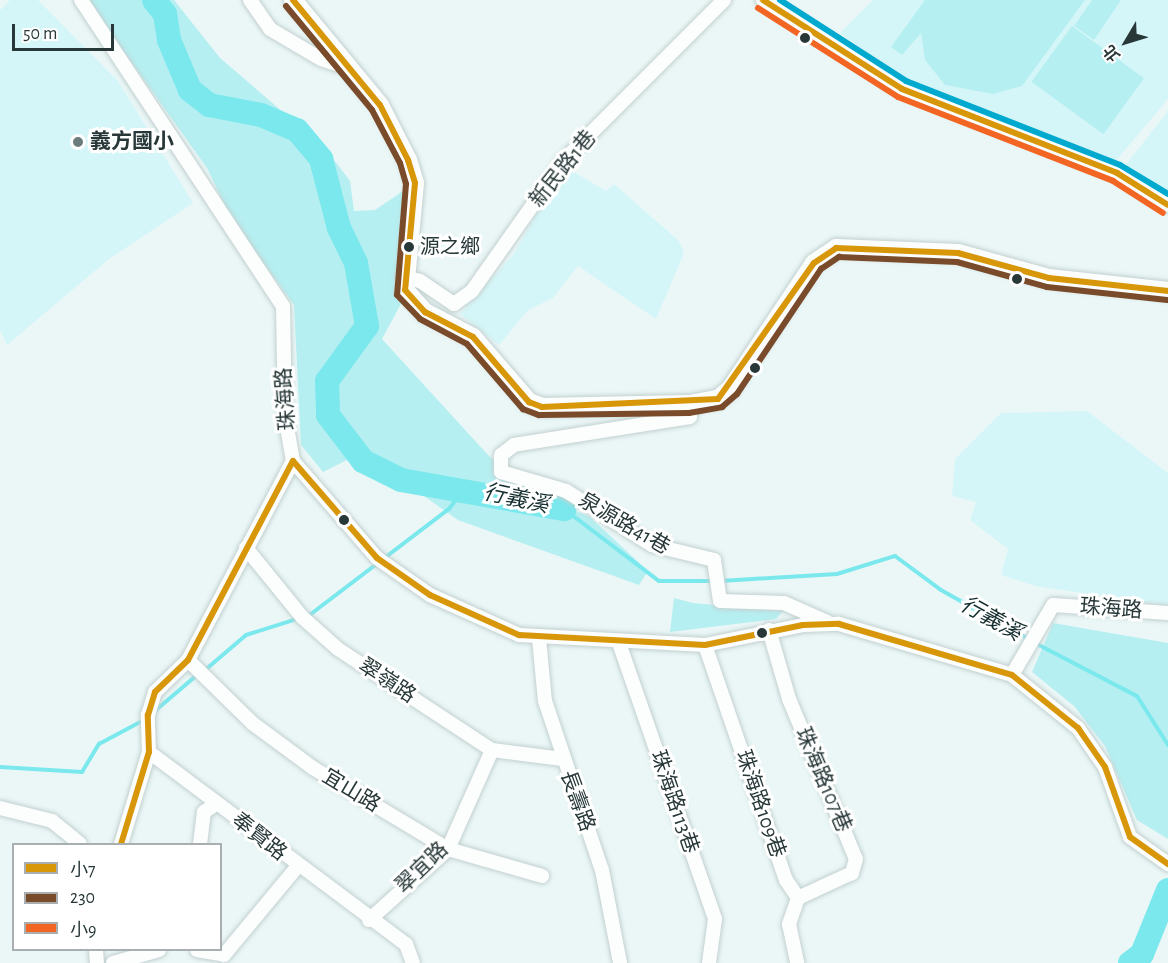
<!DOCTYPE html>
<meta charset="utf-8">
<style>
body{margin:0}
#map{position:relative;width:1168px;height:963px;overflow:hidden;background:#ebf7f7;font-family:"Alegreya Sans","Noto Sans TC",sans-serif}
div>[style]{position:absolute}
[style*='--x']{left:calc(var(--x)*1px);top:calc(var(--y)*1px);width:calc(var(--w)*1px);rotate:calc(var(--a)*1deg)}
.built>*{inset:0;background:#d5f6f8}
.green>*{inset:0;background:#b6eff1;transform-origin:0 0}
.stream>*{height:4px;margin:-2px;padding:0 2px;transform-origin:2px;border-radius:2px;background:#7ae8ec}
.river>*{height:24px;margin:-12px;padding:0 12px;transform-origin:12px;border-radius:12px;background:#7ae8ec}
.roads{filter:drop-shadow(0 0 2px #c3d0d0) drop-shadow(0 0 2px #c3d0d0)}
.minor>*{height:14px;margin:-7px;padding:0 7px;transform-origin:7px;border-radius:7px;background:#fcfefe}
.tertiary>*{height:18px;margin:-9px;padding:0 9px;transform-origin:9px;border-radius:9px;background:#fcfefe}
.bus-1>*{height:6px;margin:-3px;padding:0 3px;transform-origin:3px;border-radius:3px;background:#d89609}
.bus-2>*{height:6px;margin:-3px;padding:0 3px;transform-origin:3px;border-radius:3px;background:#7a4b2a}
.bus-3>*{height:6px;margin:-3px;padding:0 3px;transform-origin:3px;border-radius:3px;background:#f26522}
.bus-4>*{height:6px;margin:-3px;padding:0 3px;transform-origin:3px;border-radius:3px;background:#00a9ce}
.dots>*{width:16px;height:16px;translate:-50% -50%;box-sizing:border-box;border:3px solid #fff;border-radius:50%}
span{translate:-50% -50%;white-space:nowrap;text-align:center;line-height:1.15;-webkit-text-stroke:6px #fff;paint-order:stroke}
.bus-label{font-size:20px;color:#283839}
.left{translate:0 -50%;text-align:left}
.poi-label{font-size:21px;color:#283839;font-weight:700}
.street-label{font-size:21px;color:#283839}
.water-label{font-size:22px;color:#152e2f;font-style:italic}
.legend{position:absolute;left:12px;top:843px;width:210px;height:108px;box-sizing:border-box;background:#fff;border:2px solid #a9afb0;margin:0;padding:8px 10px;list-style:none;font-size:18px;color:#283839}
.legend li{display:flex;align-items:center;gap:12px;height:30px}
.legend b{width:30px;border:2px solid #a9afb0}
.north{position:absolute;left:1096px;top:12px;width:60px;height:60px;-webkit-text-stroke:4px #fff;paint-order:stroke;rotate:232deg;font-size:16px;font-weight:700;line-height:24px;text-align:center;color:#283839}
.north::after{content:'';display:block;margin:auto;width:21px;height:27px;background:#283839;clip-path:polygon(50% 0,100% 100%,50% 72%,0 100%)}
.scale{position:absolute;left:12px;top:24px;width:102px;height:27px;box-sizing:border-box;border:3px solid #283839;border-top:0;padding-left:8px;font-size:18px;line-height:21px;white-space:nowrap;color:#283839;-webkit-text-stroke:4px #fff;paint-order:stroke}
</style>
<div id="map">
<div class="built">
<div style="clip-path:polygon(10px 0,38px 0,118px 81px,193px 203px,109px 259px,7px 345px,0 330px,0 10px)"></div>
<div style="clip-path:polygon(873px 0,1168px 0,1168px 99px,1115px 162px,898px 75px,840px 33px)"></div>
<div style="clip-path:polygon(1168px 111px,1168px 197px,1123px 168px)"></div>
<div style="clip-path:polygon(564px 166px,606px 191px,614px 184px,679px 241px,684px 253px,656px 319px,578px 266px,553px 298px,528px 310px,499px 345px,460px 314px,513px 255px)"></div>
<div style="clip-path:polygon(1087px 411px,1168px 473px,1168px 606px,1035px 586px,1001px 575px,1008px 549px,970px 520px,976px 502px,952px 496px,955px 459px,1001px 413px)"></div>
</div>
<div class="green">
<div style="clip-path:polygon(87px 0,174px 0,220px 58px,325px 148px,350px 181px,354px 211px,375px 210px,403px 191px,396px 283px,403px 300px,382px 339px,488px 455px,532px 492px,590px 517px,648px 571px,639px 585px,458px 520px,394px 475px,349px 459px,323px 472px,301px 445px,294px 305px,231px 218px,207px 168px)"></div>
<div style="clip-path:polygon(925px 0,1085px 0,1022px 86px,993px 94px,945px 85px,925px 60px,921px 33px,902px 55px,891px 47px)"></div>
<div style="clip-path:polygon(1092px 0,1121px 0,1094px 40px,1074px 26px)"></div>
<div style="left:1072px;top:26px;width:89px;height:69px;rotate:36deg"></div>
<div style="clip-path:polygon(674px 598px,693px 603px,783px 611px,776px 619px,670px 632px)"></div>
<div style="clip-path:polygon(1053px 623px,1168px 643px,1168px 839px,1137px 820px,1105px 746px,1074px 706px,1032px 672px)"></div>
</div>
<div class="stream">
<div style="--x:564;--y:509;--w:119;--a:37.2"></div>
<div style="--x:659;--y:581;--w:54;--a:0"></div>
<div style="--x:721;--y:581;--w:116;--a:-3.5"></div>
<div style="--x:837;--y:574;--w:61;--a:-17.2"></div>
<div style="--x:895;--y:556;--w:57;--a:36.5"></div>
<div style="--x:941;--y:590;--w:100;--a:29.4"></div>
<div style="--x:307;--y:617;--w:178;--a:-37.3"></div>
<div style="--x:449;--y:509;--w:26;--a:-53"></div>
<div style="--x:1035;--y:643;--w:115;--a:27.5"></div>
<div style="--x:1137;--y:696;--w:58;--a:57.7"></div>
<div style="--x:204;--y:671;--w:55;--a:-40.6"></div>
<div style="--x:246;--y:635;--w:57;--a:-17.5"></div>
<div style="--x:156;--y:710;--w:54;--a:-40.5"></div>
<div style="--x:0;--y:767;--w:82;--a:3.5"></div>
<div style="--x:82;--y:772;--w:33;--a:-59"></div>
<div style="--x:99;--y:744;--w:51;--a:-28.1"></div>
</div>
<div class="river">
<div style="--x:154;--y:0;--w:18;--a:52"></div>
<div style="--x:165;--y:14;--w:26;--a:81"></div>
<div style="--x:169;--y:40;--w:54;--a:67.2"></div>
<div style="--x:190;--y:90;--w:24;--a:38"></div>
<div style="--x:209;--y:105;--w:53;--a:10.9"></div>
<div style="--x:261;--y:115;--w:39;--a:23"></div>
<div style="--x:297;--y:130;--w:38;--a:50"></div>
<div style="--x:321;--y:159;--w:71;--a:75.4"></div>
<div style="--x:339;--y:228;--w:39;--a:64"></div>
<div style="--x:356;--y:263;--w:64;--a:80.1"></div>
<div style="--x:367;--y:326;--w:68;--a:126"></div>
<div style="--x:327;--y:381;--w:34;--a:88"></div>
<div style="--x:328;--y:415;--w:58;--a:52.7"></div>
<div style="--x:363;--y:461;--w:42;--a:26.6"></div>
<div style="--x:401;--y:480;--w:166;--a:10.1"></div>
<div style="--x:1130;--y:963;--w:15;--a:-37"></div>
<div style="--x:1142;--y:954;--w:69;--a:-67.9"></div>
</div>
<div class="roads">
<div class="minor">
<div style="--x:81;--y:0;--w:367;--a:56.6"></div>
<div style="--x:283;--y:306;--w:110;--a:89"></div>
<div style="--x:285;--y:416;--w:46;--a:79.9"></div>
<div style="--x:293;--y:461;--w:128;--a:49.1"></div>
<div style="--x:377;--y:558;--w:65;--a:34.9"></div>
<div style="--x:430;--y:595;--w:98;--a:24.2"></div>
<div style="--x:519;--y:635;--w:186;--a:3.1"></div>
<div style="--x:705;--y:645;--w:100;--a:-11.5"></div>
<div style="--x:803;--y:625;--w:36;--a:-2"></div>
<div style="--x:839;--y:624;--w:180;--a:16.4"></div>
<div style="--x:1012;--y:675;--w:85;--a:38.8"></div>
<div style="--x:1078;--y:728;--w:47;--a:55.3"></div>
<div style="--x:1105;--y:767;--w:74;--a:70.3"></div>
<div style="--x:1130;--y:837;--w:47;--a:35.4"></div>
<div style="--x:250;--y:0;--w:35;--a:55"></div>
<div style="--x:270;--y:29;--w:59;--a:30.5"></div>
<div style="--x:321;--y:59;--w:29;--a:18"></div>
<div style="--x:763;--y:0;--w:165;--a:32.6"></div>
<div style="--x:902;--y:89;--w:231;--a:21.3"></div>
<div style="--x:1117;--y:173;--w:60;--a:32.1"></div>
<div style="--x:403;--y:277;--w:17;--a:13"></div>
<div style="--x:420;--y:281;--w:41;--a:34.1"></div>
<div style="--x:454;--y:304;--w:22;--a:-36"></div>
<div style="--x:472;--y:291;--w:161;--a:-54.8"></div>
<div style="--x:565;--y:159;--w:225;--a:-45"></div>
<div style="--x:689;--y:404;--w:13;--a:86"></div>
<div style="--x:690;--y:417;--w:178;--a:171"></div>
<div style="--x:514;--y:445;--w:16;--a:142"></div>
<div style="--x:501;--y:455;--w:17;--a:90"></div>
<div style="--x:501;--y:472;--w:68;--a:16.3"></div>
<div style="--x:566;--y:491;--w:102;--a:32.1"></div>
<div style="--x:652;--y:545;--w:64;--a:13.6"></div>
<div style="--x:714;--y:560;--w:41;--a:81.7"></div>
<div style="--x:720;--y:601;--w:64;--a:1.8"></div>
<div style="--x:784;--y:603;--w:47;--a:23.8"></div>
<div style="--x:246;--y:548;--w:89;--a:50.9"></div>
<div style="--x:302;--y:617;--w:48;--a:41.6"></div>
<div style="--x:338;--y:649;--w:184;--a:33.3"></div>
<div style="--x:492;--y:750;--w:71;--a:7.3"></div>
<div style="--x:769;--y:630;--w:72;--a:73.8"></div>
<div style="--x:789;--y:699;--w:173;--a:67.3"></div>
<div style="--x:856;--y:859;--w:15;--a:106"></div>
<div style="--x:852;--y:873;--w:60;--a:155.2"></div>
<div style="--x:539;--y:638;--w:63;--a:84.6"></div>
<div style="--x:545;--y:701;--w:178;--a:71.4"></div>
<div style="--x:602;--y:870;--w:95;--a:79"></div>
<div style="--x:619;--y:643;--w:292;--a:70.8"></div>
<div style="--x:715;--y:919;--w:44;--a:97.8"></div>
<div style="--x:705;--y:645;--w:249;--a:71"></div>
<div style="--x:786;--y:880;--w:22;--a:56"></div>
<div style="--x:798;--y:898;--w:28;--a:109"></div>
<div style="--x:789;--y:924;--w:40;--a:78"></div>
<div style="--x:188;--y:660;--w:90;--a:44.5"></div>
<div style="--x:252;--y:723;--w:76;--a:36.4"></div>
<div style="--x:313;--y:768;--w:157;--a:31"></div>
<div style="--x:448;--y:849;--w:98;--a:16"></div>
<div style="--x:1012;--y:675;--w:81;--a:-59.6"></div>
<div style="--x:1053;--y:605;--w:115;--a:4"></div>
<div style="--x:149;--y:752;--w:321;--a:36.8"></div>
<div style="--x:406;--y:944;--w:20;--a:70"></div>
<div style="--x:0;--y:808;--w:54;--a:14"></div>
<div style="--x:52;--y:821;--w:36;--a:39"></div>
<div style="--x:121;--y:844;--w:96;--a:-73.1"></div>
<div style="--x:149;--y:752;--w:37;--a:-92"></div>
<div style="--x:148;--y:715;--w:24;--a:-73"></div>
<div style="--x:155;--y:692;--w:46;--a:-44.1"></div>
<div style="--x:188;--y:660;--w:225;--a:-62.2"></div>
<div style="--x:200;--y:844;--w:32;--a:-83"></div>
<div style="--x:204;--y:812;--w:14;--a:-34"></div>
<div style="--x:369;--y:920;--w:106;--a:-41.9"></div>
<div style="--x:448;--y:849;--w:108;--a:-66"></div>
<div style="--x:96;--y:950;--w:13;--a:86"></div>
<div style="--x:197;--y:950;--w:27;--a:10"></div>
<div style="--x:224;--y:955;--w:114;--a:-50.3"></div>
<div style="--x:113;--y:963;--w:48;--a:-15.8"></div>
</div>
<div class="tertiary">
<div style="--x:293;--y:0;--w:136;--a:50.4"></div>
<div style="--x:380;--y:105;--w:62;--a:63"></div>
<div style="--x:408;--y:160;--w:24;--a:73"></div>
<div style="--x:415;--y:183;--w:107;--a:95.3"></div>
<div style="--x:405;--y:290;--w:30;--a:48"></div>
<div style="--x:425;--y:312;--w:54;--a:27.5"></div>
<div style="--x:473;--y:337;--w:86;--a:49.3"></div>
<div style="--x:529;--y:402;--w:14;--a:21"></div>
<div style="--x:542;--y:407;--w:147;--a:-1.2"></div>
<div style="--x:689;--y:404;--w:29;--a:-10"></div>
<div style="--x:718;--y:399;--w:16;--a:-40"></div>
<div style="--x:730;--y:389;--w:151;--a:-56.3"></div>
<div style="--x:814;--y:263;--w:27;--a:-34"></div>
<div style="--x:836;--y:248;--w:122;--a:2.3"></div>
<div style="--x:958;--y:253;--w:94;--a:15.4"></div>
<div style="--x:1049;--y:278;--w:120;--a:6.2"></div>
</div>
</div>
<div class="bus-1">
<div style="--x:293;--y:0;--w:136;--a:50.4"></div>
<div style="--x:380;--y:105;--w:62;--a:63"></div>
<div style="--x:408;--y:160;--w:24;--a:73"></div>
<div style="--x:415;--y:183;--w:107;--a:95.3"></div>
<div style="--x:405;--y:290;--w:30;--a:48"></div>
<div style="--x:425;--y:312;--w:54;--a:27.5"></div>
<div style="--x:473;--y:337;--w:86;--a:49.3"></div>
<div style="--x:529;--y:402;--w:14;--a:21"></div>
<div style="--x:542;--y:407;--w:176;--a:-2.6"></div>
<div style="--x:718;--y:399;--w:166;--a:-54.8"></div>
<div style="--x:814;--y:263;--w:27;--a:-34"></div>
<div style="--x:836;--y:248;--w:122;--a:2.3"></div>
<div style="--x:958;--y:253;--w:94;--a:15.4"></div>
<div style="--x:1049;--y:278;--w:120;--a:6.2"></div>
<div style="--x:763;--y:0;--w:165;--a:32.6"></div>
<div style="--x:902;--y:89;--w:231;--a:21.3"></div>
<div style="--x:1117;--y:173;--w:60;--a:32.1"></div>
<div style="--x:121;--y:844;--w:96;--a:-73.1"></div>
<div style="--x:149;--y:752;--w:37;--a:-92"></div>
<div style="--x:148;--y:715;--w:24;--a:-73"></div>
<div style="--x:155;--y:692;--w:46;--a:-44.1"></div>
<div style="--x:188;--y:660;--w:225;--a:-62.2"></div>
<div style="--x:293;--y:461;--w:128;--a:49.1"></div>
<div style="--x:377;--y:558;--w:65;--a:34.9"></div>
<div style="--x:430;--y:595;--w:98;--a:24.2"></div>
<div style="--x:519;--y:635;--w:186;--a:3.1"></div>
<div style="--x:705;--y:645;--w:100;--a:-11.5"></div>
<div style="--x:803;--y:625;--w:36;--a:-2"></div>
<div style="--x:839;--y:624;--w:180;--a:16.4"></div>
<div style="--x:1012;--y:675;--w:85;--a:38.8"></div>
<div style="--x:1078;--y:728;--w:47;--a:55.3"></div>
<div style="--x:1105;--y:767;--w:74;--a:70.3"></div>
<div style="--x:1130;--y:837;--w:47;--a:35.4"></div>
</div>
<div class="bus-2">
<div style="--x:286;--y:6;--w:135;--a:50.4"></div>
<div style="--x:372;--y:110;--w:60;--a:62.2"></div>
<div style="--x:400;--y:163;--w:22;--a:74"></div>
<div style="--x:406;--y:184;--w:111;--a:94.6"></div>
<div style="--x:397;--y:295;--w:33;--a:46"></div>
<div style="--x:420;--y:319;--w:53;--a:28"></div>
<div style="--x:467;--y:344;--w:86;--a:49.3"></div>
<div style="--x:523;--y:409;--w:17;--a:21"></div>
<div style="--x:539;--y:415;--w:150;--a:-0.8"></div>
<div style="--x:689;--y:413;--w:34;--a:-10"></div>
<div style="--x:722;--y:407;--w:20;--a:-41"></div>
<div style="--x:737;--y:394;--w:151;--a:-56.1"></div>
<div style="--x:821;--y:269;--w:22;--a:-34"></div>
<div style="--x:839;--y:257;--w:118;--a:2.4"></div>
<div style="--x:957;--y:262;--w:93;--a:15.5"></div>
<div style="--x:1047;--y:287;--w:121;--a:6.2"></div>
</div>
<div class="bus-3">
<div style="--x:758;--y:8;--w:166;--a:32.4"></div>
<div style="--x:898;--y:97;--w:231;--a:21.3"></div>
<div style="--x:1113;--y:181;--w:59;--a:32.6"></div>
</div>
<div class="bus-4">
<div style="--x:780;--y:0;--w:150;--a:32.7"></div>
<div style="--x:906;--y:81;--w:230;--a:21.4"></div>
<div style="--x:1120;--y:165;--w:56;--a:31.1"></div>
</div>
<div class="dots">
<div style="left:805px;top:38px;background:#283839"></div>
<div style="left:78px;top:142px;background:#6c7b7c"></div>
<div style="left:409px;top:247px;background:#283839"></div>
<div style="left:1017px;top:279px;background:#283839"></div>
<div style="left:755px;top:368px;background:#283839"></div>
<div style="left:344px;top:520px;background:#283839"></div>
<div style="left:762px;top:633px;background:#283839"></div>
</div>
<div class="bus-label">
<span class="left" style="left:420px;top:247px">源之鄉</span>
</div>
<div class="poi-label">
<span class="left" style="left:90px;top:142px">義方國小</span>
</div>
<div class="street-label">
<span style="left:563px;top:169px;rotate:-51deg">新民路1巷</span>
<span style="left:286px;top:399px;rotate:-94deg">珠海路</span>
<span style="left:624px;top:524px;rotate:30deg">泉源路41巷</span>
<span style="left:1111px;top:609px;rotate:4deg">珠海路</span>
<span style="left:387px;top:681px;rotate:33deg">翠嶺路</span>
<span style="left:823px;top:780px;rotate:67deg">珠海路107巷</span>
<span style="left:351px;top:791px;rotate:31deg">宜山路</span>
<span style="left:577px;top:801px;rotate:70deg">長壽路</span>
<span style="left:674px;top:802px;rotate:71deg">珠海路113巷</span>
<span style="left:760px;top:804px;rotate:71deg">珠海路109巷</span>
<span style="left:259px;top:837px;rotate:38deg">奉賢路</span>
<span style="left:422px;top:868px;rotate:-44deg">翠宜路</span>
</div>
<div class="water-label">
<span style="left:516px;top:499px;rotate:12deg">行義溪</span>
<span style="left:991px;top:619px;rotate:29deg">行義溪</span>
</div>
<ul class="legend">
<li><b style="height:8px;background:#d89609"></b>小7</li>
<li><b style="height:8px;background:#7a4b2a"></b>230</li>
<li><b style="height:8px;background:#f26522"></b>小9</li>
</ul>
<div class="north">北</div>
<div class="scale">50 m</div>
</div>
